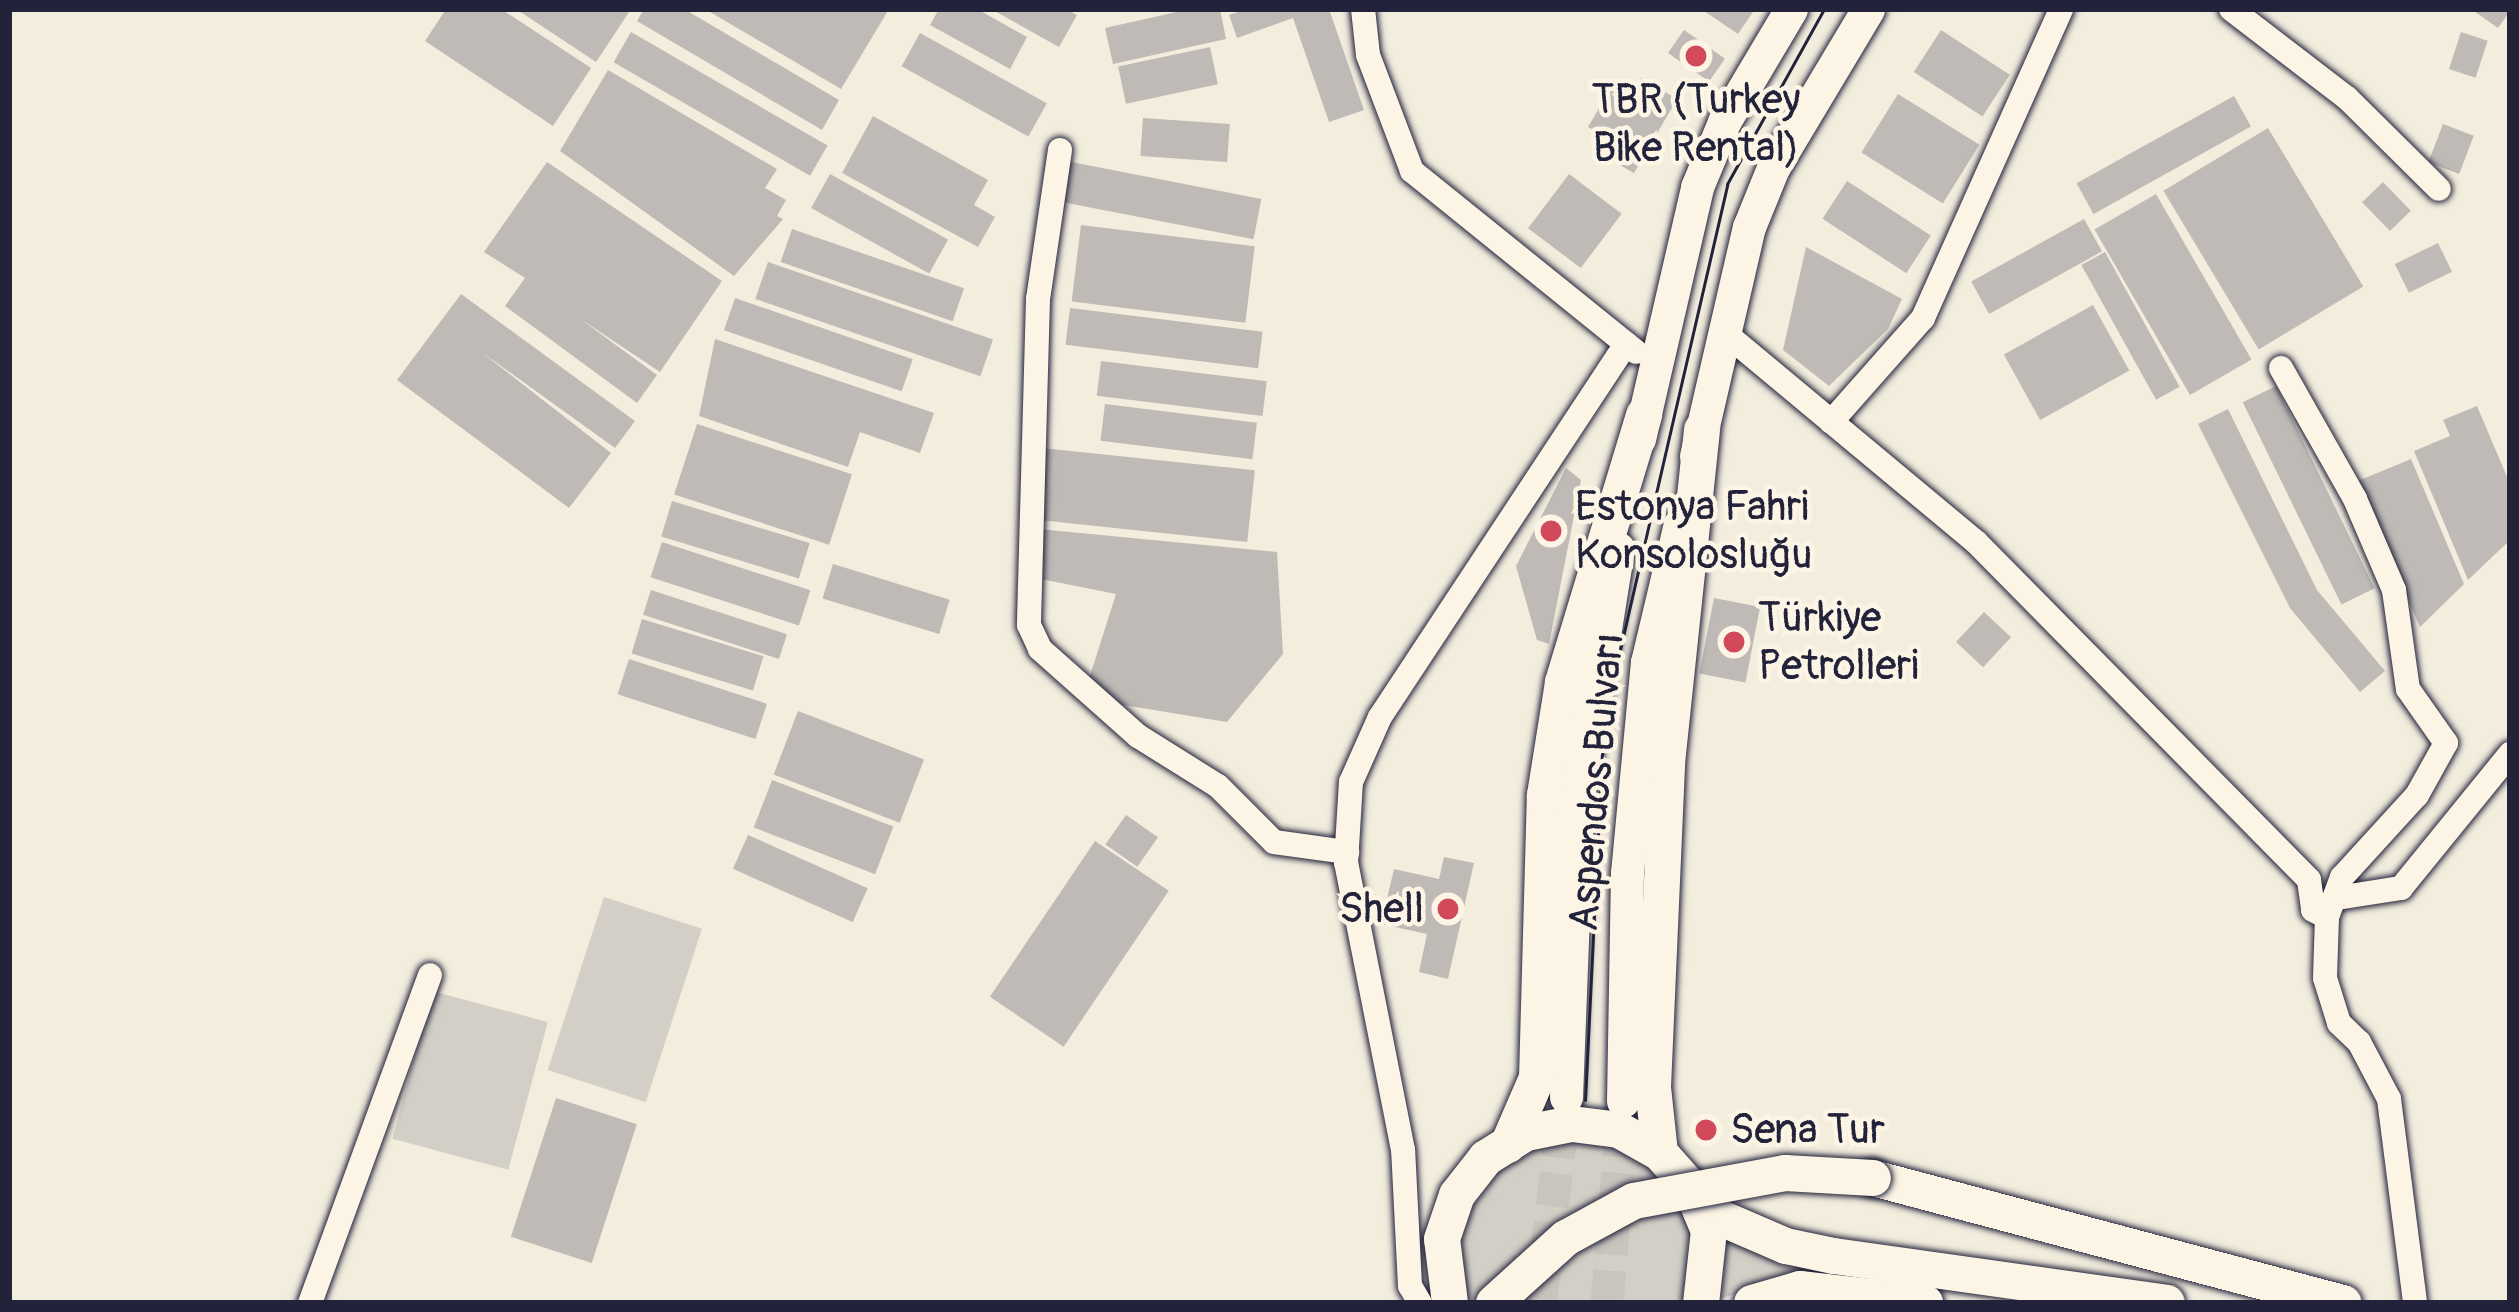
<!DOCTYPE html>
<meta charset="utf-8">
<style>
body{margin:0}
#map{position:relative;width:2519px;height:1312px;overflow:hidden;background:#f3edde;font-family:Pangolin,sans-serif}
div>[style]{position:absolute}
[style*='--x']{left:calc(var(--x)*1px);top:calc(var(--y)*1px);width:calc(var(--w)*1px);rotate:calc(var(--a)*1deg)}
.green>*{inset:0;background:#d4cfc6;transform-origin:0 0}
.building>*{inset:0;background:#bfbab6;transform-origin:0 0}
.major-tunnel>*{height:33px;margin-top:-16.5px;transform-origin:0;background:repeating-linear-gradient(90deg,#c9c4bd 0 33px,transparent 0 49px)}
.roads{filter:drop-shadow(0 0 3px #22223b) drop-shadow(0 0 3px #22223b)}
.minor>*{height:24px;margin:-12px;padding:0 12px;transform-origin:12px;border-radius:12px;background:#fcf5e5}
.major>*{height:33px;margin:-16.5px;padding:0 16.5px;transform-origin:16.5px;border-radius:16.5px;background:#fcf5e5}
.highway>*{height:36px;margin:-18px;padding:0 18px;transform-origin:18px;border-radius:18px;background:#fcf5e5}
.tram>*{height:3px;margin:-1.5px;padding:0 1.5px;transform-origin:1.5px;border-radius:1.5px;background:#22223b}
.bridges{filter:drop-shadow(0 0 3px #22223b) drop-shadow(0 0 3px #22223b)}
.highway-bridge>*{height:36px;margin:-18px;padding:0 18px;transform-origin:18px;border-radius:18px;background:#fcf5e5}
.dots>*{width:33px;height:33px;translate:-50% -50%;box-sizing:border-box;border:6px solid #fcf5e5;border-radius:50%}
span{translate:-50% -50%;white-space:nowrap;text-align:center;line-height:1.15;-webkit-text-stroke:9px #fcf5e5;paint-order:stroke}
.poi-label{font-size:42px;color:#22223b}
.left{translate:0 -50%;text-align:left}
.right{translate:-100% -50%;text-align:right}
.street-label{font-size:42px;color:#22223b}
.frame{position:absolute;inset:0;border:12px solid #22223b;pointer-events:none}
</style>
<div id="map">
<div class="green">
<div style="left:604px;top:897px;width:103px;height:182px;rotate:18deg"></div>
<div style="left:432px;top:991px;width:120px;height:153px;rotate:15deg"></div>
<div style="clip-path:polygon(1598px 1138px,1637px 1152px,1690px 1215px,1697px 1256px,1686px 1303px,1466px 1303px,1455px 1256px,1463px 1215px,1484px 1179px,1516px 1152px)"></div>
<div style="clip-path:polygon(1725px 1237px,1776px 1263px,1807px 1275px,1721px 1298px)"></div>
</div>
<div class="building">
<div style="clip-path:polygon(446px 9px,501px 9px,591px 68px,553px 126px,425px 41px)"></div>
<div style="clip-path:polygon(516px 9px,631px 9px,596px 62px)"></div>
<div style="clip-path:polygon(644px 9px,684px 9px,839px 100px,822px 130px,637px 21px)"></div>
<div style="clip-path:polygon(705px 9px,889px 9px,841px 89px)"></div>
<div style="clip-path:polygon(939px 9px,977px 9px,1027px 37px,1010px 69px,930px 25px)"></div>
<div style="clip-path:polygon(991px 9px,1065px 9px,1077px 15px,1059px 47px)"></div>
<div style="clip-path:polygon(1190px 9px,1220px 9px,1226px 39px,1113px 64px,1105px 28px)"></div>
<div style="clip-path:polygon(1247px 9px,1329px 9px,1364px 110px,1329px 122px,1293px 18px,1237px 38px,1229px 15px)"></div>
<div style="clip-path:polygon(1701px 9px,1755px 9px,1738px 34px)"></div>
<div style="clip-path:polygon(2471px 9px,2510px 9px,2510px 11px,2498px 28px)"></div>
<div style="left:1684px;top:30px;width:50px;height:28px;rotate:35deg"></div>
<div style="left:1941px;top:30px;width:82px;height:50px;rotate:33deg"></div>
<div style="left:631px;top:32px;width:227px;height:35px;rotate:30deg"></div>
<div style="left:2461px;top:32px;width:28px;height:39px;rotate:18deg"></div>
<div style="left:920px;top:33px;width:145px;height:38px;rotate:29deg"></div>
<div style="left:1210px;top:47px;width:38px;height:94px;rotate:78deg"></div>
<div style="clip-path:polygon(608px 70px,777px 169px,765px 188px,786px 200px,777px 216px,783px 219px,734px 276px,560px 151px)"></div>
<div style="clip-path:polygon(1641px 78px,1677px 99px,1634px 173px,1598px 153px,1607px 137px,1588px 127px,1611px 88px,1629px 98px)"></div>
<div style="left:1898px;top:94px;width:96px;height:69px;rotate:32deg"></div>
<div style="left:2234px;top:96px;width:35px;height:180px;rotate:61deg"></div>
<div style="clip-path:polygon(873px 116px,988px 180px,974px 205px,995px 217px,978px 247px,842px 173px)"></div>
<div style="left:1143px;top:118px;width:87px;height:38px;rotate:4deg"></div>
<div style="left:2443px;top:124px;width:33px;height:41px;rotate:21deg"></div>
<div style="left:2268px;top:128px;width:185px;height:122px;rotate:59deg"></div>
<div style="left:1066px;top:161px;width:199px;height:41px;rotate:11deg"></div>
<div style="clip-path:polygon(547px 162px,722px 281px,660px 372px,579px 318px,657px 375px,637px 403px,505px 306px,525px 278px,484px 252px)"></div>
<div style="left:830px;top:174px;width:135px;height:39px;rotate:29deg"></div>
<div style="left:1569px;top:174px;width:66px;height:68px;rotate:37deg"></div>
<div style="left:1847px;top:181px;width:100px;height:45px;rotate:33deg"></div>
<div style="left:2383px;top:182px;width:40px;height:29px;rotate:46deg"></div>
<div style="left:2156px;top:194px;width:191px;height:71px;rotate:60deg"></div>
<div style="left:2084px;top:219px;width:37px;height:129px;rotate:61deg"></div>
<div style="left:1081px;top:225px;width:175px;height:77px;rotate:7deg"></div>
<div style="left:792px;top:229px;width:182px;height:35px;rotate:19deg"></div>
<div style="left:2438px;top:243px;width:32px;height:48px;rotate:64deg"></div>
<div style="clip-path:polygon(1806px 247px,1902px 299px,1888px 329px,1829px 386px,1783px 350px)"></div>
<div style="left:2105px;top:252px;width:154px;height:27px;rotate:61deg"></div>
<div style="left:768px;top:262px;width:238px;height:39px;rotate:19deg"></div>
<div style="clip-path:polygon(461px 294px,635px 421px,615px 448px,480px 351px,611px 453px,569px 508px,397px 380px)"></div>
<div style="left:735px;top:298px;width:188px;height:34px;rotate:19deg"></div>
<div style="left:2093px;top:305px;width:75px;height:102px;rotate:61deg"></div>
<div style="left:1070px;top:308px;width:194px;height:37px;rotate:7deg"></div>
<div style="clip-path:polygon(715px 339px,934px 413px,920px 453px,860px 432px,848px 467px,699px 416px)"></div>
<div style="left:1101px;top:361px;width:167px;height:35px;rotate:7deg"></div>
<div style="left:2276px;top:386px;width:225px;height:37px;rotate:64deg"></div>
<div style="left:1105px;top:404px;width:153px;height:37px;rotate:7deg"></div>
<div style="clip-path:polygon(2477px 406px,2510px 484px,2510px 540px,2468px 580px,2414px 451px,2450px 436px,2443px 420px)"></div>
<div style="clip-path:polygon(2228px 409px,2317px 590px,2385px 671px,2360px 692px,2290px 608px,2198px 424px)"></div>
<div style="left:697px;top:424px;width:163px;height:74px;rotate:18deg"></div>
<div style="left:1042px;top:448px;width:214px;height:72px;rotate:6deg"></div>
<div style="clip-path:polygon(2411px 459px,2464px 584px,2420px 627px,2358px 481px)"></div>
<div style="clip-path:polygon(1566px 468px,1581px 480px,1549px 644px,1537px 640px,1516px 566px)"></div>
<div style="left:672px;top:501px;width:144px;height:37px;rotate:17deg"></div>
<div style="clip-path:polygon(1039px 529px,1277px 552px,1283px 654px,1227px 722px,1117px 704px,1088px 682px,1116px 594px,1036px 578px)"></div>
<div style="left:662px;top:542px;width:156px;height:37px;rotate:18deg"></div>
<div style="left:833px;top:564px;width:122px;height:36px;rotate:17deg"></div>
<div style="left:651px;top:590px;width:143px;height:26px;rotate:18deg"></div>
<div style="left:1714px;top:598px;width:47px;height:77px;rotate:11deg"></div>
<div style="left:1984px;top:612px;width:37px;height:41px;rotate:43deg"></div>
<div style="left:642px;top:619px;width:127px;height:36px;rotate:17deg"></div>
<div style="left:629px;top:659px;width:145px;height:37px;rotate:18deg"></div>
<div style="left:798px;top:711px;width:135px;height:68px;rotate:21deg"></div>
<div style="left:772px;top:780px;width:130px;height:51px;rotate:21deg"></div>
<div style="left:1126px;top:815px;width:39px;height:36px;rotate:35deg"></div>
<div style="left:748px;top:835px;width:131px;height:37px;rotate:24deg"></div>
<div style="left:1095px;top:841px;width:89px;height:188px;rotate:34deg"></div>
<div style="clip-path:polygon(1444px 857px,1474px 863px,1448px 979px,1419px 972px,1427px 934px,1381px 924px,1394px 869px,1439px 879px)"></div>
<div style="left:556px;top:1098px;width:85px;height:146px;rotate:18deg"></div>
</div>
<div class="major-tunnel">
<div style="--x:1540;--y:1303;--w:200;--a:-82.8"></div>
<div style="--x:1607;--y:1303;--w:197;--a:-85.3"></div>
</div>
<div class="roads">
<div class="minor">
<div style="--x:1363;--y:9;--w:46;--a:83.8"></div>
<div style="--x:1368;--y:55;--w:124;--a:69.2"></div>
<div style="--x:1412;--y:171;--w:288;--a:38.9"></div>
<div style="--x:2231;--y:9;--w:146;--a:37.5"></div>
<div style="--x:2347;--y:98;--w:129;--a:44.7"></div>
<div style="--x:1060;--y:150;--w:151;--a:98.4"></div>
<div style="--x:1038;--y:299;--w:326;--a:91.6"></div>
<div style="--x:1029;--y:625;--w:26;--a:65"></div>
<div style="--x:1040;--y:649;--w:131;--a:41.6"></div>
<div style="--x:1138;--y:736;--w:94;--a:32"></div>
<div style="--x:1218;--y:786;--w:79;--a:45"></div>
<div style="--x:1274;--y:842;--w:74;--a:7.8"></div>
<div style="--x:1725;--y:333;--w:327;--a:39.8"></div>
<div style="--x:1976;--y:542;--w:474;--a:45.4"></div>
<div style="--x:2309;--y:880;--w:30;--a:82"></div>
<div style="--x:2313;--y:910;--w:16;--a:27"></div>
<div style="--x:2327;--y:917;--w:61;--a:91.9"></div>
<div style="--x:2325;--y:978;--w:47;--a:72.7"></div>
<div style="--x:2339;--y:1023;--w:28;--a:44"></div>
<div style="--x:2359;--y:1042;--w:64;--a:62.2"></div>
<div style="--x:2389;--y:1099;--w:206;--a:82.7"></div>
<div style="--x:2281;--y:368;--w:150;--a:60.5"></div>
<div style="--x:2355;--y:499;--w:99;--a:66.8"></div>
<div style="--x:2394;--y:590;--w:100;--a:82"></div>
<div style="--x:2408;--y:689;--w:66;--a:54.9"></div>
<div style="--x:2446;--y:743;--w:60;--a:119.1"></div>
<div style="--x:2417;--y:795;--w:111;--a:132.4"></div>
<div style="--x:2342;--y:877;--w:43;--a:110.6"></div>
<div style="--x:1831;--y:422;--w:139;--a:-48.5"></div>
<div style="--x:1923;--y:318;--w:338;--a:-65.9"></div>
<div style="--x:2337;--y:898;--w:65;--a:-8.9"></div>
<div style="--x:2401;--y:888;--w:173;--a:-50.9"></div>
<div style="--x:310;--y:1303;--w:349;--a:-69.9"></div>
<div style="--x:1420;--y:1303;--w:20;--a:-120"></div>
<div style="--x:1410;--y:1286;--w:136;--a:-92.9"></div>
<div style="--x:1403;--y:1150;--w:293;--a:-101.2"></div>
<div style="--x:1346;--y:863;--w:81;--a:-86.5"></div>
<div style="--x:1351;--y:782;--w:71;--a:-66"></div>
<div style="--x:1380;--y:717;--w:447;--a:-56.6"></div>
</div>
<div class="major">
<div style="--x:1639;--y:439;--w:259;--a:-77"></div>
<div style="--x:1697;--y:187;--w:70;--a:-67.4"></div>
<div style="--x:1724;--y:122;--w:131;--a:-59.3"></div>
<div style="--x:1696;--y:456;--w:235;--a:-77"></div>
<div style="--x:1749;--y:227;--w:64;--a:-67.9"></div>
<div style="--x:1773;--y:168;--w:185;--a:-59.1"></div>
<div style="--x:1566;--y:1097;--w:293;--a:-87.8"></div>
<div style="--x:1577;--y:804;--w:259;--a:-80.9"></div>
<div style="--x:1623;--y:1101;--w:228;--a:-89"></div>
<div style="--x:1627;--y:873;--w:212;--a:-84.6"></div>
<div style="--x:1647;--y:662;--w:142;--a:-76.6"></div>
</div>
<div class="highway">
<div style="--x:1508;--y:1145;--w:73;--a:-66.6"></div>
<div style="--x:1537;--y:1078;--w:283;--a:-88.4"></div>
<div style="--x:1545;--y:795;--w:114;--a:-80.9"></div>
<div style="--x:1563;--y:682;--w:279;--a:-73.1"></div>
<div style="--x:1660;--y:1153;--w:66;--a:-96.1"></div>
<div style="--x:1653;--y:1087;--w:324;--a:-87.5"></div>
<div style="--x:1667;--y:763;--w:335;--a:-84"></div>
<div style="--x:1873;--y:1178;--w:487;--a:14.9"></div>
<div style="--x:1700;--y:1209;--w:94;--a:23.3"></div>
<div style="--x:1786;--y:1246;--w:49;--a:11.8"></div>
<div style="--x:1834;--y:1256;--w:336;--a:8"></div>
<div style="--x:1450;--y:1303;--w:64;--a:-97.1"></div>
<div style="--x:1442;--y:1239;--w:46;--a:-71.2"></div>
<div style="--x:1457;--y:1195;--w:47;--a:-51.9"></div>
<div style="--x:1486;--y:1158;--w:47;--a:-32"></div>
<div style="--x:1526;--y:1133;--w:47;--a:-11.1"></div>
<div style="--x:1572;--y:1124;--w:47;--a:7.3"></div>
<div style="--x:1619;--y:1130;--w:47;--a:29.3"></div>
<div style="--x:1660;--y:1153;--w:47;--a:48.5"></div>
<div style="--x:1691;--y:1188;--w:47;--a:67.3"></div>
<div style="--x:1709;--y:1231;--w:72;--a:96.3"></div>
<div style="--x:1752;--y:1303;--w:50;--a:-16.3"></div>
<div style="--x:1800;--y:1289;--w:126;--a:6.4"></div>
</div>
</div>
<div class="tram">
<div style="--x:1585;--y:1100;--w:346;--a:-87.2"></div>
<div style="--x:1602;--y:754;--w:97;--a:-80.5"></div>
<div style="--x:1618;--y:658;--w:486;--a:-77"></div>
<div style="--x:1727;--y:184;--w:200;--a:-61"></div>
</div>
<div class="bridges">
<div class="highway-bridge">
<div style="--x:1494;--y:1303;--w:97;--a:-42.1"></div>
<div style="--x:1566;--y:1238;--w:77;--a:-28.6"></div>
<div style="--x:1634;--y:1201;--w:154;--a:-10.5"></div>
<div style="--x:1785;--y:1173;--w:88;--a:3.3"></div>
</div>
</div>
<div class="dots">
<div style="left:1696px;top:56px;background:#d1495b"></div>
<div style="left:1551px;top:531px;background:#d1495b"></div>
<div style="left:1734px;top:642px;background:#d1495b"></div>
<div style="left:1448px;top:909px;background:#d1495b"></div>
<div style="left:1706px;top:1130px;background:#d1495b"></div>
</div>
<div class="poi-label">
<span style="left:1696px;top:124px">TBR (Turkey<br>Bike Rental)</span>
<span class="left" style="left:1575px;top:531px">Estonya Fahri<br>Konsolosluğu</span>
<span class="left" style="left:1758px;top:642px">Türkiye<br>Petrolleri</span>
<span class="right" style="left:1424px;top:909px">Shell</span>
<span class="left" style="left:1730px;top:1130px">Sena Tur</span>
</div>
<div class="street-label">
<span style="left:1597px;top:782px;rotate:-85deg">Aspendos Bulvarı</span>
</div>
<div class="frame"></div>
</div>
